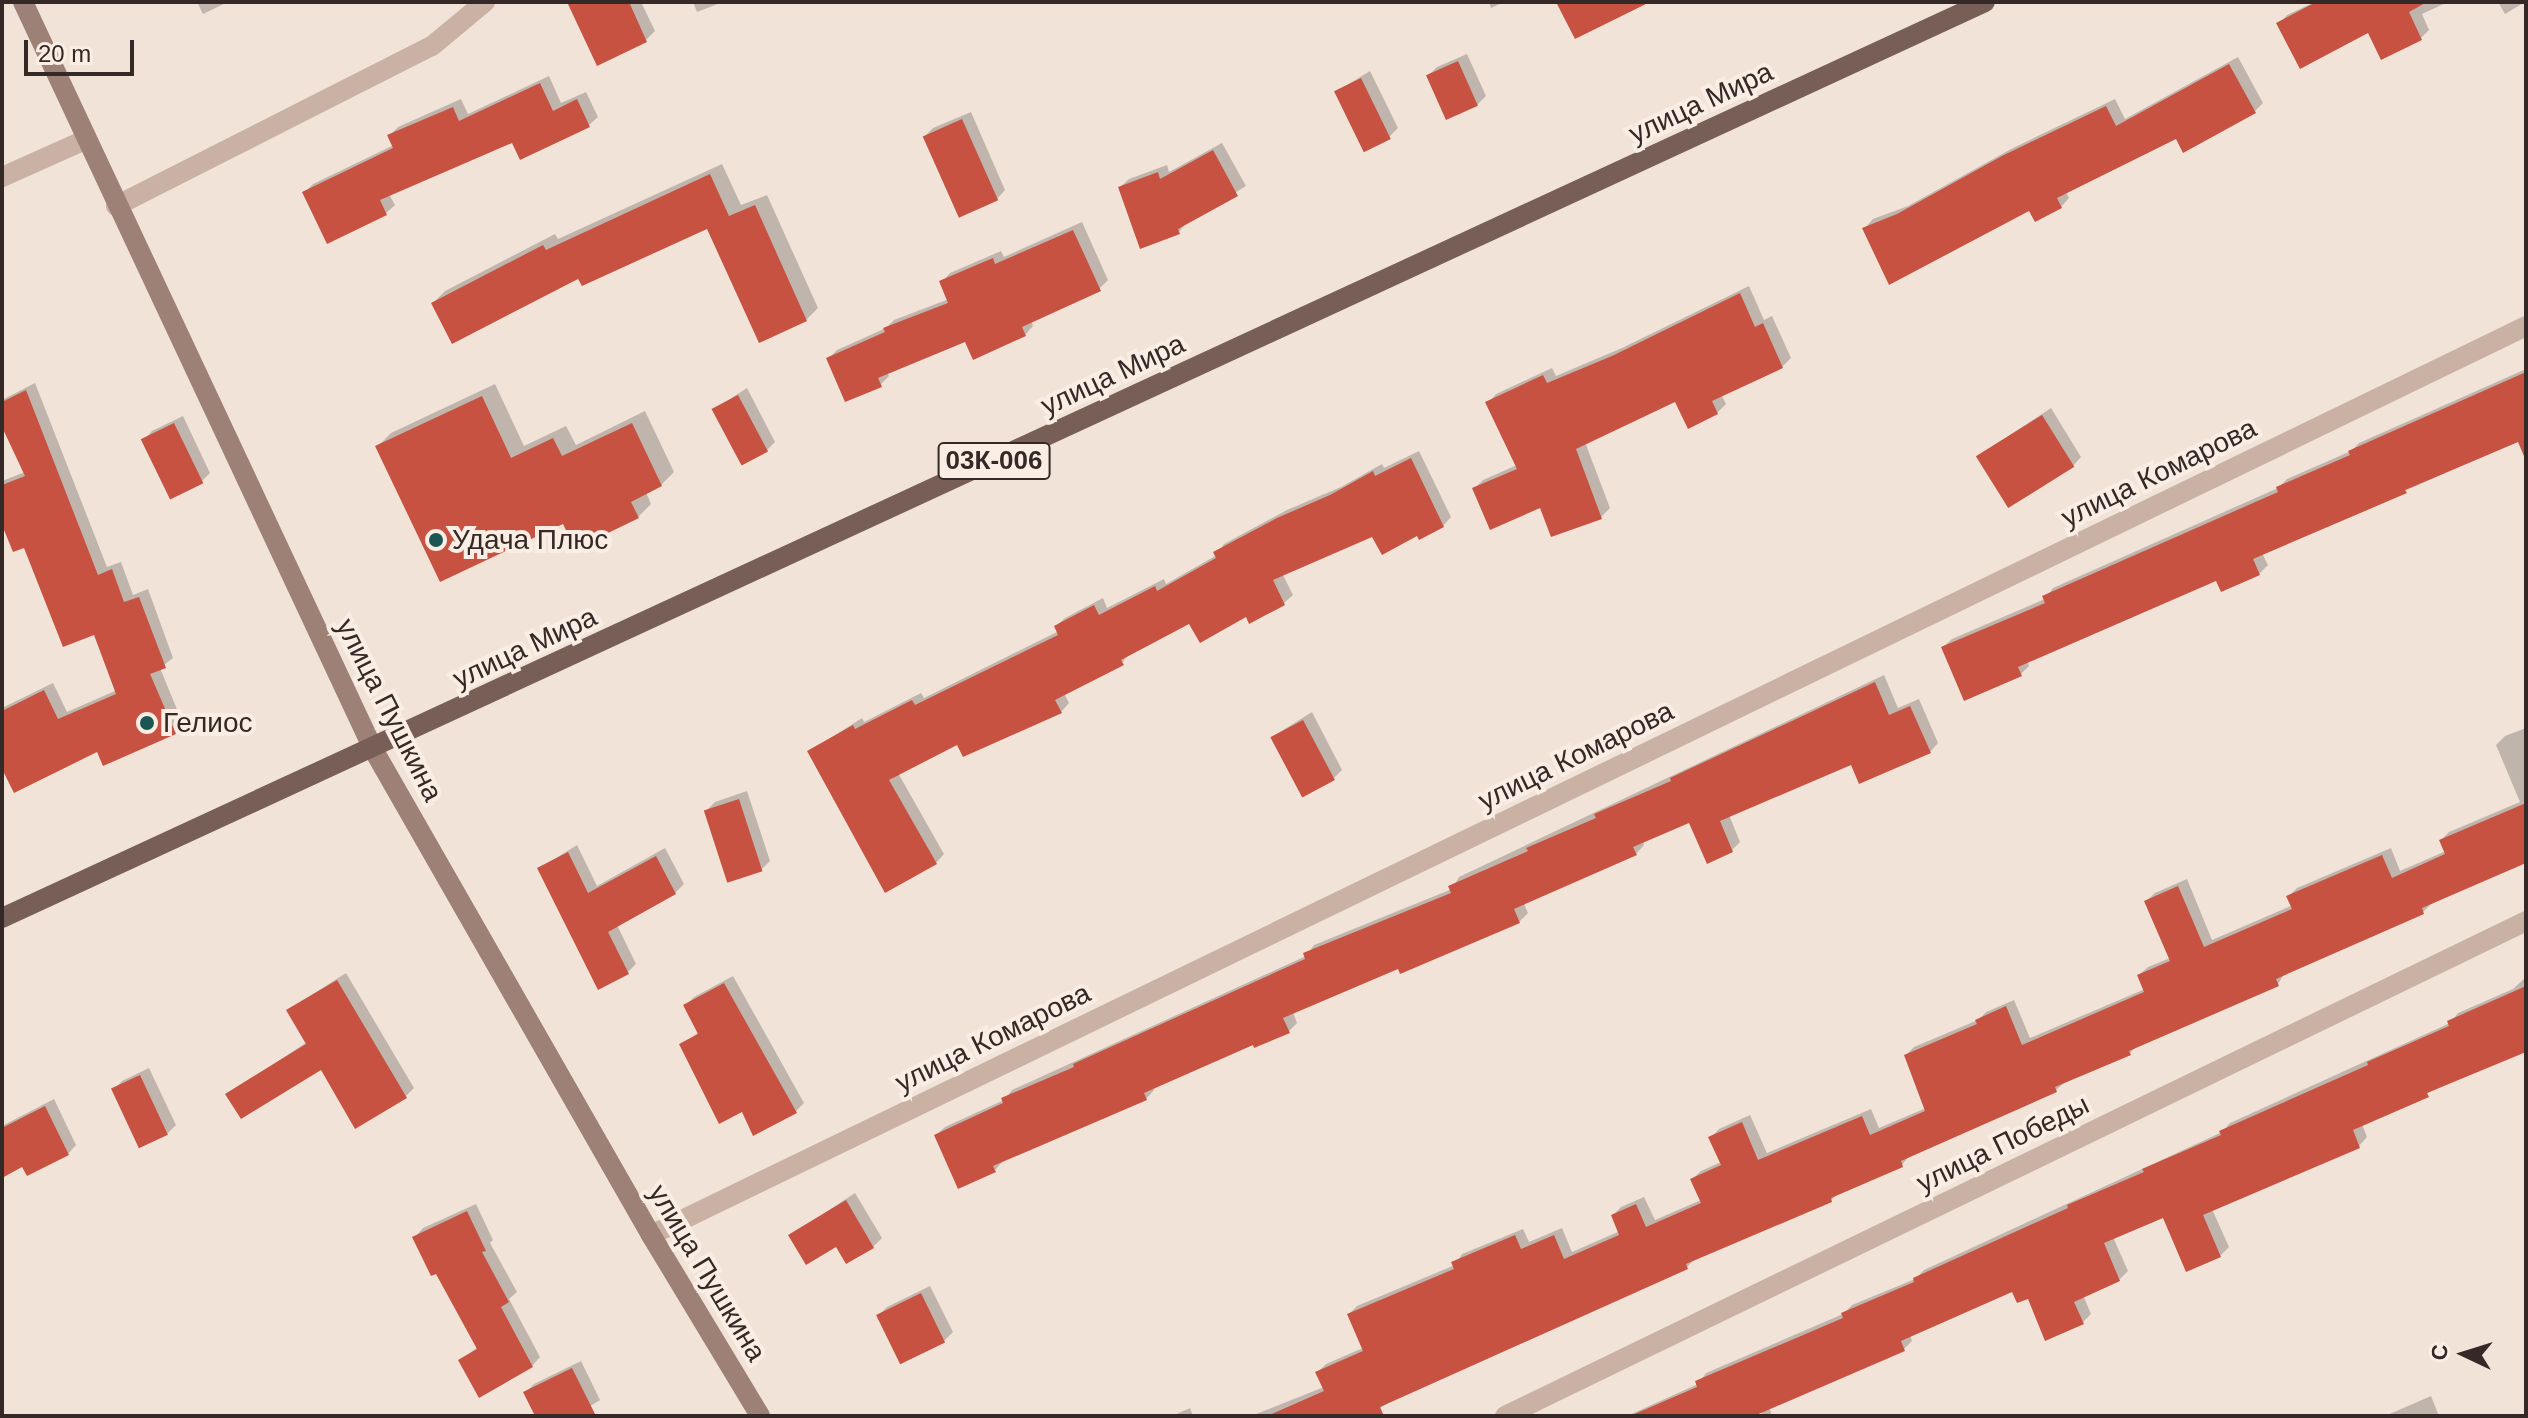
<!DOCTYPE html>
<meta charset="utf-8">
<style>
body{margin:0}
#map{position:relative;width:2528px;height:1418px;overflow:hidden;background:#f1e3d8;font-family:Helvetica,sans-serif}
div>[style]{position:absolute}
[style*='--x']{left:calc(var(--x)*1px);top:calc(var(--y)*1px);width:calc(var(--w)*1px);rotate:calc(var(--a)*1deg)}
.shadow>*{inset:0;background:#0003}
.building>*{inset:0;background:#c75241;transform-origin:0 0}
.street>*{height:20px;margin:-10px;padding:0 10px;transform-origin:10px;border-radius:10px;background:#c9b1a4}
.secondary>*{height:20px;margin:-10px;padding:0 10px;transform-origin:10px;border-radius:10px;background:#9d8076}
.primary>*{height:20px;margin:-10px;padding:0 10px;transform-origin:10px;border-radius:10px;background:#775e57}
.dots>*{width:22px;height:22px;translate:-50% -50%;box-sizing:border-box;border:4px solid #f9ede4;border-radius:50%}
span{translate:-50% -50%;white-space:nowrap;text-align:center;line-height:1.15;-webkit-text-stroke:8px #f9ede4;paint-order:stroke}
.shield-label span{padding:2px 6px;background:#f9ede4;border:2px solid;border-radius:6px;-webkit-text-stroke-width:0}
.shield-label{font-size:26px;color:#342926;font-weight:700}
.street-label{font-size:28px;color:#342926}
.poi-label{font-size:28px;color:#342926}
.left{translate:0 -50%;text-align:left}
.frame{position:absolute;inset:0;border:4px solid #342926;pointer-events:none}
.north{position:absolute;left:2424px;top:1314px;width:80px;height:80px;-webkit-text-stroke:6px #f9ede4;paint-order:stroke;rotate:274deg;font-size:22px;font-weight:700;line-height:32px;text-align:center;color:#342926}
.north::after{content:'';display:block;margin:auto;width:28px;height:36px;background:#342926;clip-path:polygon(50% 0,100% 100%,50% 72%,0 100%)}
.scale{position:absolute;left:24px;top:40px;width:110px;height:36px;box-sizing:border-box;border:4px solid #342926;border-top:0;padding-left:10px;font-size:24px;line-height:28px;white-space:nowrap;color:#342926;-webkit-text-stroke:6px #f9ede4;paint-order:stroke}
</style>
<div id="map">
<div class="shadow">
<div style="clip-path:polygon(197px 2px,228px 2px,203px 14px)"></div>
<div style="clip-path:polygon(574px 2px,641px 2px,655px 31px,646px 40px)"></div>
<div style="clip-path:polygon(693px 2px,723px 2px,697px 12px)"></div>
<div style="clip-path:polygon(1489px 2px,1504px 2px,1491px 8px)"></div>
<div style="clip-path:polygon(2315px 2px,2448px 2px,2422px 14px,2429px 30px,2421px 38px,2279px 24px,2287px 15px)"></div>
<div style="clip-path:polygon(2498px 2px,2525px 2px,2505px 14px)"></div>
<div style="clip-path:polygon(1467px 54px,1486px 96px,1477px 105px,1428px 76px,1437px 67px)"></div>
<div style="clip-path:polygon(2238px 57px,2263px 103px,2254px 112px,2176px 136px,2066px 192px,2069px 198px,2061px 207px,1865px 228px,1873px 219px,1908px 206px,2013px 148px,2115px 99px,2125px 119px)"></div>
<div style="clip-path:polygon(1370px 71px,1398px 128px,1389px 137px,1337px 91px)"></div>
<div style="clip-path:polygon(549px 76px,561px 103px,586px 92px,598px 117px,589px 125px,514px 140px,389px 194px,395px 205px,386px 213px,304px 193px,313px 184px,394px 145px,390px 135px,398px 127px,461px 99px,468px 114px)"></div>
<div style="clip-path:polygon(971px 112px,1005px 190px,997px 199px,925px 136px,933px 128px)"></div>
<div style="clip-path:polygon(1222px 143px,1246px 186px,1187px 222px,1179px 232px,1120px 187px,1129px 179px,1167px 165px,1169px 172px)"></div>
<div style="clip-path:polygon(722px 164px,741px 205px,767px 195px,818px 308px,806px 320px,708px 226px,433px 303px,445px 291px,555px 234px,558px 239px)"></div>
<div style="clip-path:polygon(1082px 222px,1108px 280px,1099px 289px,1031px 320px,1033px 326px,1025px 335px,966px 340px,887px 372px,889px 376px,880px 385px,829px 358px,837px 350px,886px 328px,894px 320px,949px 299px,942px 282px,950px 273px,1001px 251px,1004px 257px)"></div>
<div style="clip-path:polygon(1749px 286px,1764px 320px,1772px 316px,1791px 358px,1782px 367px,1721px 394px,1726px 404px,1717px 413px,1676px 399px,1585px 442px,1610px 508px,1601px 517px,1474px 489px,1483px 480px,1517px 465px,1488px 403px,1496px 394px,1552px 368px,1556px 376px,1622px 348px)"></div>
<div style="clip-path:polygon(2526px 369px,2526px 438px,2262px 553px,2268px 565px,2259px 574px,2217px 579px,2027px 660px,2029px 666px,2021px 674px,1943px 647px,1952px 639px,2045px 599px,2053px 588px,2278px 488px,2287px 479px,2351px 451px,2359px 443px)"></div>
<div style="clip-path:polygon(35px 383px,107px 567px,121px 562px,133px 595px,148px 589px,173px 658px,160px 668px,183px 724px,175px 733px,98px 750px,2px 764px,2px 708px,53px 683px,67px 712px,117px 690px,95px 632px,2px 520px,2px 481px,25px 472px,2px 423px,2px 400px)"></div>
<div style="clip-path:polygon(495px 384px,524px 446px,566px 426px,576px 445px,645px 411px,674px 472px,661px 485px,646px 492px,651px 504px,638px 517px,564px 521px,378px 446px,391px 433px)"></div>
<div style="clip-path:polygon(747px 388px,775px 442px,767px 450px,714px 409px)"></div>
<div style="clip-path:polygon(2051px 408px,2081px 457px,2073px 466px,1978px 456px)"></div>
<div style="clip-path:polygon(183px 416px,210px 473px,202px 481px,144px 440px,152px 431px)"></div>
<div style="clip-path:polygon(1419px 451px,1451px 517px,1443px 526px,1418px 533px,1373px 535px,1283px 575px,1293px 595px,1284px 603px,1246px 615px,1190px 621px,1130px 653px,1122px 663px,1064px 693px,1069px 703px,1061px 712px,958px 742px,898px 773px,944px 854px,936px 863px,809px 752px,862px 718px,864px 722px,921px 693px,924px 698px,1059px 631px,1056px 626px,1065px 618px,1103px 598px,1107px 608px,1164px 579px,1166px 584px,1217px 555px,1224px 544px,1287px 510px,1341px 487px,1382px 464px,1384px 468px)"></div>
<div style="clip-path:polygon(1884px 675px,1898px 708px,1919px 699px,1938px 743px,1930px 752px,1852px 762px,1729px 815px,1740px 842px,1731px 851px,1690px 820px,1643px 841px,1644px 845px,1636px 854px,1523px 902px,1528px 913px,1519px 922px,1399px 967px,1293px 1012px,1297px 1023px,1289px 1031px,1254px 1042px,1153px 1086px,1154px 1090px,1146px 1099px,1003px 1161px,995px 1170px,936px 1135px,945px 1127px,1004px 1100px,1012px 1090px,1306px 956px,1314px 945px,1452px 889px,1459px 877px)"></div>
<div style="clip-path:polygon(1312px 712px,1342px 770px,1333px 779px,1272px 737px)"></div>
<div style="clip-path:polygon(2526px 728px,2526px 858px,2431px 904px,2423px 912px,2285px 973px,2278px 984px,2137px 1046px,2130px 1053px,2065px 1082px,2056px 1090px,1910px 1155px,1902px 1165px,1840px 1192px,1831px 1200px,1695px 1259px,1687px 1267px,1389px 1402px,1369px 1416px,1251px 1416px,1324px 1387px,1318px 1372px,1326px 1364px,1363px 1348px,1349px 1314px,1357px 1306px,1455px 1265px,1462px 1254px,1523px 1229px,1529px 1242px,1562px 1228px,1572px 1252px,1620px 1231px,1613px 1215px,1621px 1207px,1644px 1197px,1655px 1220px,1701px 1200px,1692px 1179px,1701px 1171px,1721px 1162px,1711px 1137px,1719px 1129px,1750px 1115px,1767px 1153px,1871px 1109px,1879px 1128px,1926px 1108px,1906px 1055px,1914px 1047px,1978px 1020px,1986px 1012px,2014px 1000px,2030px 1038px,2145px 989px,2139px 975px,2148px 967px,2170px 958px,2146px 901px,2155px 893px,2187px 879px,2212px 940px,2293px 905px,2289px 896px,2297px 888px,2391px 848px,2400px 871px,2446px 851px,2441px 840px,2449px 832px,2520px 802px,2496px 745px,2505px 736px)"></div>
<div style="clip-path:polygon(747px 791px,770px 861px,762px 869px,706px 811px,715px 802px)"></div>
<div style="clip-path:polygon(577px 845px,597px 886px,665px 848px,684px 884px,675px 893px,617px 925px,636px 964px,628px 972px,540px 868px)"></div>
<div style="clip-path:polygon(346px 973px,414px 1088px,405px 1097px,321px 1067px,228px 1094px,307px 1042px,288px 1010px)"></div>
<div style="clip-path:polygon(733px 976px,804px 1103px,796px 1111px,742px 1110px,681px 1045px,699px 1032px,685px 1006px,694px 997px)"></div>
<div style="clip-path:polygon(2526px 977px,2526px 1047px,2362px 1124px,2367px 1137px,2359px 1146px,2212px 1209px,2229px 1247px,2220px 1256px,2164px 1215px,2113px 1237px,2128px 1271px,2119px 1280px,2083px 1295px,2091px 1314px,2082px 1323px,2013px 1290px,1910px 1335px,1912px 1341px,1904px 1349px,1769px 1407px,1772px 1416px,1763px 1416px,1758px 1403px,1754px 1405px,1759px 1416px,1627px 1416px,1698px 1384px,1706px 1373px,1843px 1314px,1852px 1305px,1915px 1279px,1924px 1270px,2222px 1132px,2230px 1123px,2450px 1023px,2458px 1013px,2513px 989px)"></div>
<div style="clip-path:polygon(149px 1068px,176px 1125px,167px 1134px,114px 1090px,122px 1081px)"></div>
<div style="clip-path:polygon(54px 1099px,76px 1145px,68px 1154px,23px 1164px,2px 1176px,2px 1126px)"></div>
<div style="clip-path:polygon(855px 1193px,882px 1238px,873px 1247px,791px 1235px)"></div>
<div style="clip-path:polygon(476px 1204px,493px 1240px,490px 1243px,517px 1292px,509px 1299px,540px 1357px,532px 1366px,460px 1360px,478px 1347px,415px 1237px,423px 1228px)"></div>
<div style="clip-path:polygon(930px 1286px,953px 1332px,944px 1341px,879px 1315px,887px 1307px)"></div>
<div style="clip-path:polygon(581px 1361px,600px 1400px,575px 1416px,537px 1416px,526px 1392px,534px 1384px)"></div>
<div style="clip-path:polygon(2431px 1396px,2439px 1416px,2385px 1416px)"></div>
<div style="clip-path:polygon(1190px 1408px,1193px 1416px,1172px 1416px)"></div>
</div>
<div class="building">
<div style="clip-path:polygon(567px 2px,629px 2px,647px 42px,597px 66px)"></div>
<div style="clip-path:polygon(1556px 2px,1650px 2px,1575px 39px)"></div>
<div style="clip-path:polygon(2316px 2px,2427px 2px,2409px 12px,2422px 40px,2381px 60px,2368px 33px,2300px 69px,2276px 23px)"></div>
<div style="left:1458px;top:61px;width:49px;height:35px;rotate:66deg"></div>
<div style="clip-path:polygon(2229px 64px,2256px 113px,2183px 153px,2176px 139px,2057px 198px,2062px 208px,2035px 222px,2029px 211px,1889px 285px,1862px 228px,1897px 214px,2002px 156px,2106px 106px,2116px 126px)"></div>
<div style="left:1361px;top:78px;width:68px;height:30px;rotate:64deg"></div>
<div style="clip-path:polygon(540px 83px,553px 111px,577px 99px,590px 127px,520px 160px,512px 143px,380px 200px,387px 215px,327px 244px,302px 192px,393px 148px,387px 135px,453px 107px,459px 121px)"></div>
<div style="left:962px;top:119px;width:89px;height:43px;rotate:66deg"></div>
<div style="clip-path:polygon(1213px 150px,1238px 196px,1178px 229px,1180px 234px,1140px 249px,1118px 187px,1158px 172px,1160px 179px)"></div>
<div style="clip-path:polygon(710px 174px,729px 216px,755px 205px,807px 321px,759px 343px,707px 229px,582px 286px,578px 279px,452px 344px,431px 303px,543px 245px,546px 250px)"></div>
<div style="clip-path:polygon(1073px 230px,1101px 291px,1022px 327px,1026px 336px,973px 360px,965px 342px,878px 378px,882px 387px,845px 402px,826px 358px,885px 332px,883px 328px,948px 303px,939px 281px,993px 258px,995px 264px)"></div>
<div style="clip-path:polygon(1740px 293px,1755px 327px,1763px 323px,1783px 368px,1712px 401px,1718px 414px,1688px 429px,1675px 402px,1576px 449px,1602px 519px,1551px 537px,1540px 508px,1490px 530px,1472px 488px,1517px 469px,1485px 402px,1543px 375px,1547px 383px,1612px 356px)"></div>
<div style="clip-path:polygon(2526px 372px,2526px 461px,2518px 442px,2405px 490px,2407px 493px,2253px 559px,2260px 575px,2221px 592px,2216px 581px,2018px 667px,2022px 676px,1964px 701px,1941px 647px,2045px 603px,2042px 596px,2278px 492px,2276px 487px,2350px 455px,2348px 451px)"></div>
<div style="clip-path:polygon(26px 390px,98px 575px,112px 569px,124px 602px,139px 597px,166px 668px,150px 674px,176px 734px,103px 766px,97px 752px,14px 793px,2px 769px,2px 711px,44px 690px,58px 719px,116px 694px,94px 635px,63px 647px,24px 548px,13px 552px,2px 525px,2px 485px,25px 476px,2px 427px,2px 402px)"></div>
<div style="left:738px;top:395px;width:64px;height:30px;rotate:62deg"></div>
<div style="clip-path:polygon(482px 396px,511px 458px,553px 438px,562px 456px,632px 423px,662px 486px,631px 502px,639px 518px,575px 549px,563px 524px,440px 582px,375px 446px)"></div>
<div style="left:2042px;top:415px;width:61px;height:78px;rotate:58deg"></div>
<div style="left:174px;top:423px;width:67px;height:37px;rotate:64deg"></div>
<div style="clip-path:polygon(1411px 458px,1444px 527px,1419px 540px,1417px 536px,1382px 555px,1372px 537px,1273px 580px,1285px 605px,1249px 624px,1246px 617px,1200px 643px,1189px 624px,1121px 660px,1124px 665px,1055px 700px,1062px 713px,963px 757px,957px 745px,889px 780px,937px 864px,885px 893px,807px 751px,853px 725px,855px 729px,912px 700px,915px 705px,1058px 635px,1054px 626px,1094px 605px,1099px 615px,1155px 586px,1157px 591px,1216px 558px,1213px 552px,1277px 518px,1330px 495px,1373px 471px,1375px 476px)"></div>
<div style="clip-path:polygon(1875px 682px,1889px 715px,1910px 706px,1931px 753px,1859px 784px,1851px 765px,1720px 821px,1733px 852px,1707px 864px,1689px 823px,1633px 847px,1637px 855px,1514px 909px,1520px 923px,1400px 974px,1398px 969px,1283px 1018px,1290px 1033px,1254px 1048px,1253px 1045px,1144px 1093px,1147px 1100px,993px 1166px,996px 1172px,958px 1189px,934px 1135px,1003px 1103px,1001px 1098px,1074px 1067px,1073px 1064px,1305px 959px,1303px 953px,1451px 893px,1448px 886px,1528px 851px,1526px 848px,1596px 818px,1594px 814px,1671px 781px,1670px 778px)"></div>
<div style="left:1303px;top:720px;width:68px;height:37px;rotate:62deg"></div>
<div style="left:739px;top:799px;width:76px;height:37px;rotate:72deg"></div>
<div style="clip-path:polygon(2526px 803px,2526px 863px,2422px 908px,2424px 914px,2276px 979px,2279px 986px,2129px 1051px,2131px 1055px,2055px 1087px,2057px 1092px,1901px 1161px,1903px 1167px,1831px 1198px,1832px 1202px,1686px 1264px,1688px 1269px,1380px 1407px,1384px 1416px,1267px 1416px,1324px 1391px,1315px 1372px,1363px 1351px,1347px 1314px,1454px 1269px,1451px 1262px,1515px 1235px,1521px 1249px,1554px 1235px,1564px 1259px,1619px 1235px,1611px 1215px,1636px 1204px,1646px 1227px,1701px 1203px,1690px 1179px,1721px 1165px,1708px 1137px,1742px 1122px,1758px 1160px,1862px 1116px,1870px 1135px,1925px 1111px,1904px 1055px,1977px 1024px,1975px 1020px,2006px 1006px,2022px 1045px,2144px 992px,2137px 975px,2170px 961px,2144px 901px,2178px 886px,2204px 947px,2292px 909px,2286px 896px,2382px 855px,2392px 878px,2445px 854px,2439px 840px)"></div>
<div style="clip-path:polygon(568px 852px,588px 893px,656px 856px,676px 894px,608px 932px,629px 974px,598px 990px,537px 868px)"></div>
<div style="clip-path:polygon(337px 980px,407px 1098px,355px 1129px,321px 1070px,241px 1119px,225px 1094px,306px 1044px,286px 1010px)"></div>
<div style="clip-path:polygon(724px 983px,797px 1113px,753px 1136px,742px 1112px,719px 1124px,679px 1044px,698px 1034px,683px 1005px)"></div>
<div style="clip-path:polygon(2526px 986px,2526px 1052px,2427px 1093px,2429px 1097px,2353px 1130px,2360px 1148px,2203px 1215px,2221px 1257px,2186px 1272px,2163px 1218px,2104px 1243px,2120px 1281px,2074px 1302px,2084px 1324px,2045px 1341px,2028px 1299px,2017px 1303px,2012px 1292px,1901px 1341px,1905px 1351px,1754px 1416px,1630px 1416px,1697px 1387px,1695px 1381px,1843px 1318px,1841px 1313px,1914px 1282px,1913px 1278px,2068px 1208px,2067px 1205px,2144px 1172px,2142px 1169px,2221px 1135px,2219px 1131px,2368px 1065px,2367px 1062px,2449px 1026px,2447px 1021px)"></div>
<div style="left:140px;top:1075px;width:66px;height:32px;rotate:65deg"></div>
<div style="clip-path:polygon(45px 1106px,69px 1155px,27px 1176px,22px 1167px,2px 1178px,2px 1128px)"></div>
<div style="clip-path:polygon(846px 1200px,874px 1248px,846px 1264px,836px 1247px,806px 1265px,788px 1235px)"></div>
<div style="clip-path:polygon(467px 1211px,486px 1251px,482px 1252px,509px 1302px,501px 1307px,533px 1367px,479px 1398px,458px 1360px,477px 1349px,436px 1274px,431px 1276px,412px 1237px)"></div>
<div style="left:921px;top:1293px;width:55px;height:50px;rotate:64deg"></div>
<div style="clip-path:polygon(572px 1368px,596px 1416px,535px 1416px,523px 1392px)"></div>
</div>
<div class="street">
<div style="--x:2;--y:177;--w:91;--a:-24"></div>
<div style="--x:116;--y:206;--w:354;--a:-26.9"></div>
<div style="--x:432;--y:46;--w:69;--a:-39.7"></div>
<div style="--x:651;--y:1235;--w:2084;--a:-25.86"></div>
<div style="--x:1505;--y:1416;--w:1135;--a:-25.86"></div>
</div>
<div class="secondary">
<div style="--x:23;--y:2;--w:825;--a:64.89"></div>
<div style="--x:373;--y:749;--w:560;--a:60.23"></div>
<div style="--x:651;--y:1235;--w:211;--a:58.9"></div>
</div>
<div class="primary">
<div style="--x:2;--y:918;--w:2184;--a:-24.79"></div>
</div>
<div class="dots">
<div style="left:436px;top:540px;background:#1b5653"></div>
<div style="left:147px;top:723px;background:#1b5653"></div>
</div>
<div class="shield-label">
<span style="left:994px;top:461px">03К-006</span>
</div>
<div class="street-label">
<span style="left:1701px;top:103px;rotate:-25deg">улица Мира</span>
<span style="left:1113px;top:375px;rotate:-25deg">улица Мира</span>
<span style="left:2159px;top:473px;rotate:-26deg">улица Комарова</span>
<span style="left:525px;top:648px;rotate:-25deg">улица Мира</span>
<span style="left:389px;top:710px;rotate:63deg">улица Пушкина</span>
<span style="left:1576px;top:756px;rotate:-26deg">улица Комарова</span>
<span style="left:993px;top:1038px;rotate:-26deg">улица Комарова</span>
<span style="left:2003px;top:1144px;rotate:-26deg">улица Победы</span>
<span style="left:707px;top:1273px;rotate:59deg">улица Пушкина</span>
</div>
<div class="poi-label">
<span class="left" style="left:452px;top:540px">Удача Плюс</span>
<span class="left" style="left:163px;top:723px">Гелиос</span>
</div>
<div class="frame"></div>
<div class="north">С</div>
<div class="scale">20 m</div>
</div>
